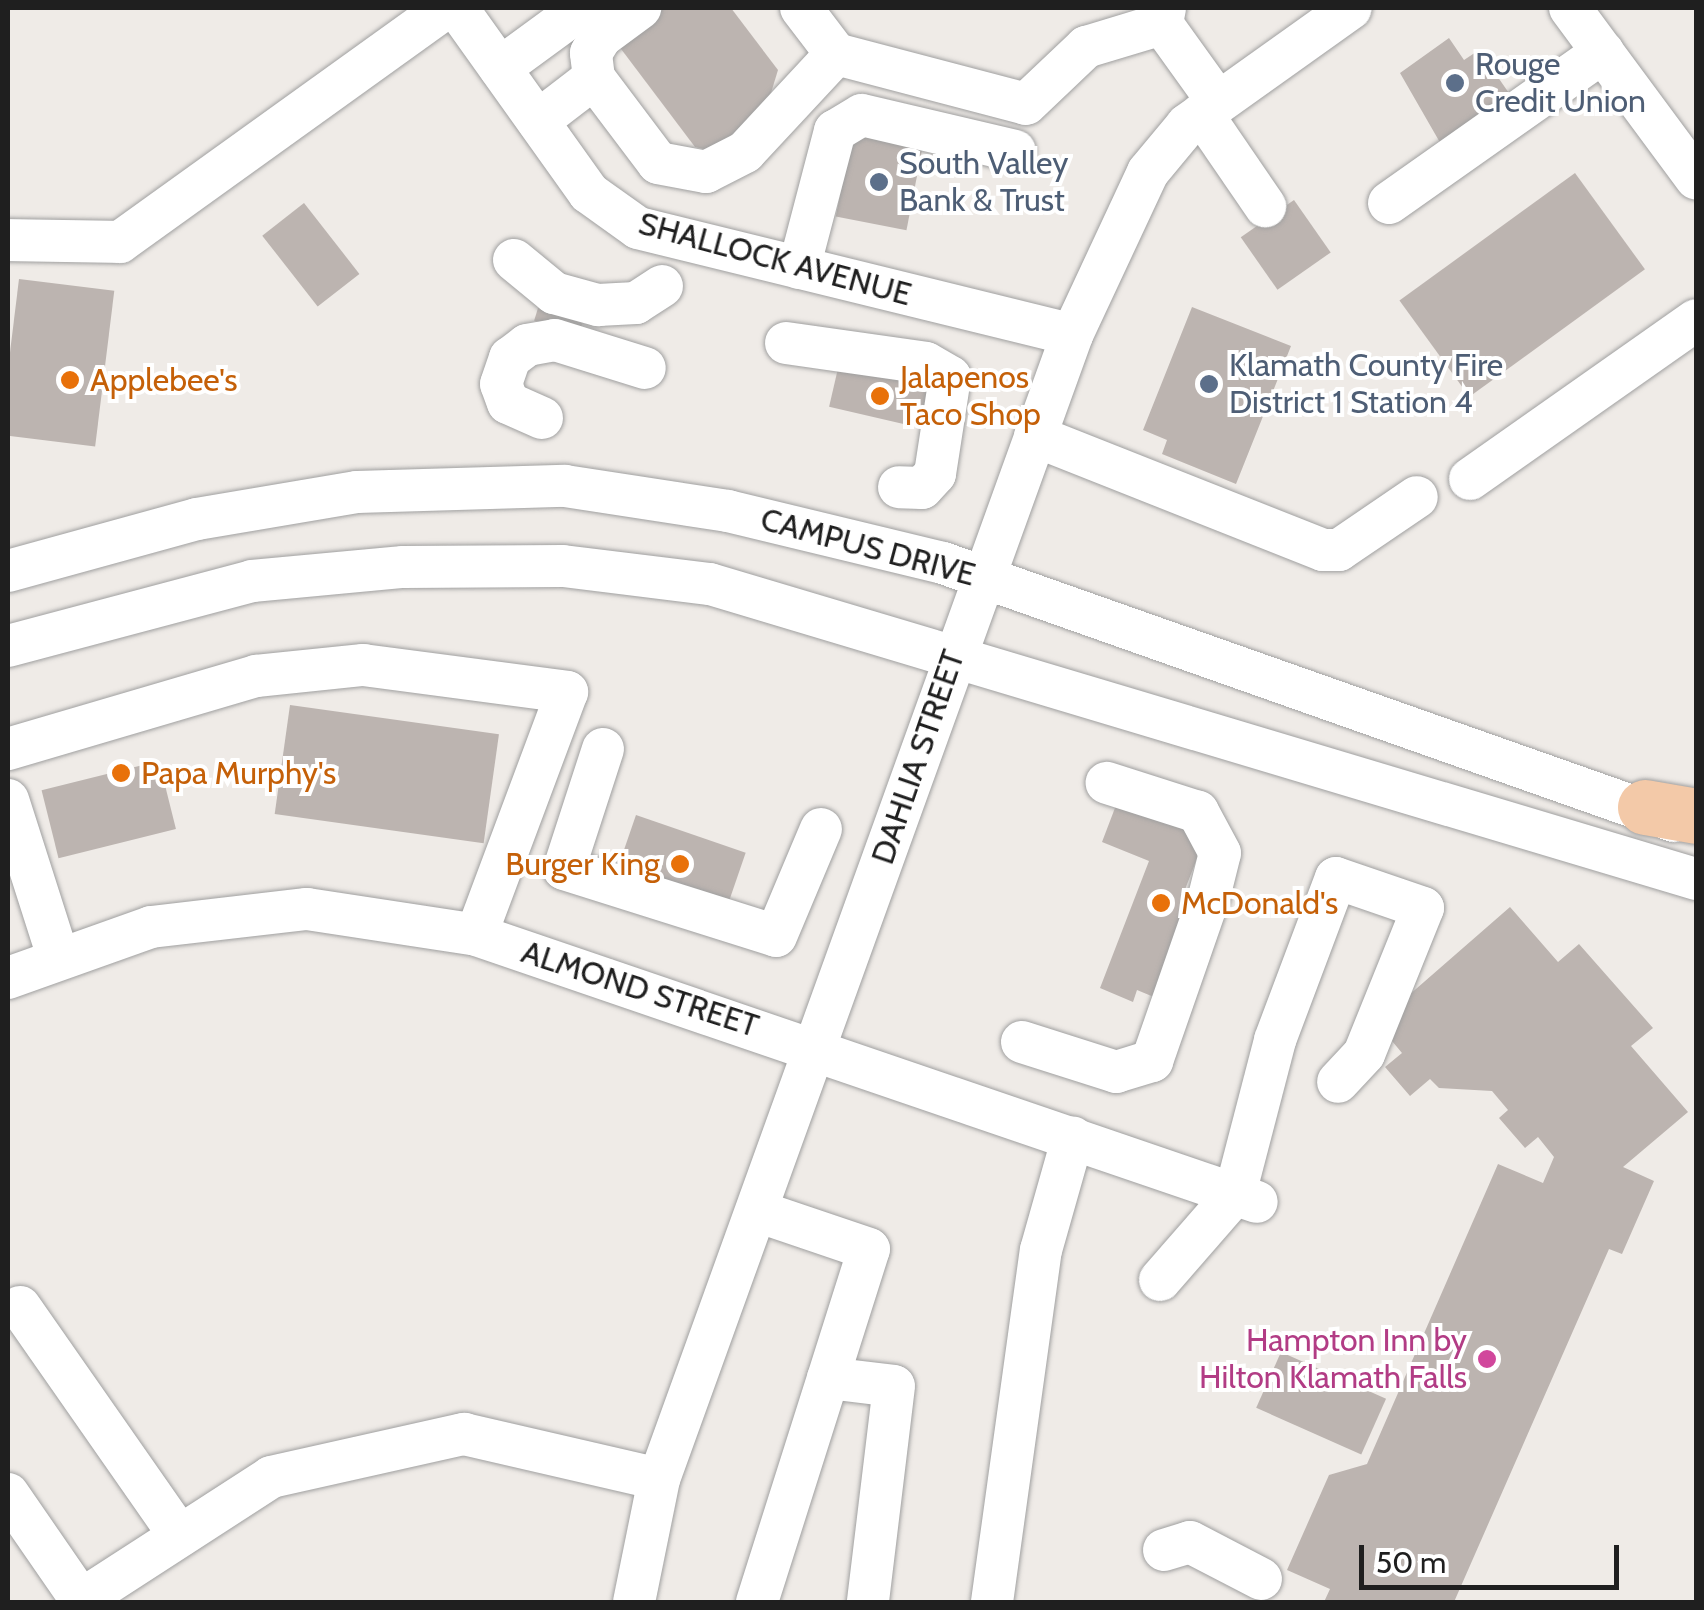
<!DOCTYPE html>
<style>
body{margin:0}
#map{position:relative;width:1704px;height:1610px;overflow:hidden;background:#efebe7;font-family:Cabin,sans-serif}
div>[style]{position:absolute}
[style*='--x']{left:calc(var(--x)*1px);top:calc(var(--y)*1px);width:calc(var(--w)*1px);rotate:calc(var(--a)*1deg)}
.building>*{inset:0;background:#bcb4b0;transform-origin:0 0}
.roads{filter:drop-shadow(0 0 2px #a0a0a0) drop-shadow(0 0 2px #a0a0a0)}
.minor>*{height:42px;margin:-21px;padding:0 21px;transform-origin:21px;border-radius:21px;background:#fff}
.major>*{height:55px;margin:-27.5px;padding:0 27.5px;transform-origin:27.5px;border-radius:27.5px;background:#f3c9a8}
.dots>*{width:28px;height:28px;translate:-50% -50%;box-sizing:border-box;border:5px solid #fff;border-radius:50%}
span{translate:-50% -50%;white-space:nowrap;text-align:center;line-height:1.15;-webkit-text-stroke:8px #fff;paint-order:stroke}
.service-label{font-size:32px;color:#4e5e75}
.left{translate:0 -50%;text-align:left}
.street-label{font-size:32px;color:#1f1f1f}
.food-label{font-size:32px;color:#c56008}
.right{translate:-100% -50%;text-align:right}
.hotel-label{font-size:32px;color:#b23c85}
.frame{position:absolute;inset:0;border:10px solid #1f1f1f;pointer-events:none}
.scale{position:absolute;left:1359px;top:1545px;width:260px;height:45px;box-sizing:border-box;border:5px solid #1f1f1f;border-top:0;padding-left:12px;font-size:30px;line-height:35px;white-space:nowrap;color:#1f1f1f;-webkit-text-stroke:8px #fff;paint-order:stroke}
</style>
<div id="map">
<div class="building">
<div style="clip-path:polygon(643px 8px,731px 8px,778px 70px,763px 119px,717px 152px,695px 147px,609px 33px)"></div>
<div style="clip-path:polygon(1449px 38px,1464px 60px,1479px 50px,1511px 96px,1442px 146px,1400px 73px)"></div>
<div style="left:852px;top:133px;width:72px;height:85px;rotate:11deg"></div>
<div style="left:1575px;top:173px;width:119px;height:217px;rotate:54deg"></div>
<div style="left:1294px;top:200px;width:64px;height:65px;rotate:55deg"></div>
<div style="left:304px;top:203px;width:90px;height:53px;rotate:52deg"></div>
<div style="left:19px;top:279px;width:96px;height:157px;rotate:7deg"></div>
<div style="left:542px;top:295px;width:47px;height:27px;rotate:17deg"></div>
<div style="clip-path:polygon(1192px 307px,1291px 346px,1236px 484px,1162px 454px,1167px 440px,1143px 430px)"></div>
<div style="left:839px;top:364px;width:93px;height:44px;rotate:13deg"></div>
<div style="left:290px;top:705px;width:211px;height:110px;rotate:8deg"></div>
<div style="left:159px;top:761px;width:70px;height:121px;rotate:76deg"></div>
<div style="clip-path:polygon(1118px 800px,1206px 835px,1181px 900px,1197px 907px,1161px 1000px,1137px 990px,1133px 1002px,1100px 988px,1149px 861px,1102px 842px)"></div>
<div style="left:636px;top:815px;width:116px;height:65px;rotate:19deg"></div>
<div style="clip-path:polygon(1510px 907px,1558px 962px,1579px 944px,1653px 1028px,1631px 1046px,1688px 1112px,1623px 1167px,1654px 1181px,1622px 1254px,1609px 1249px,1454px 1602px,1324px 1602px,1330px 1589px,1287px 1570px,1329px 1475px,1367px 1464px,1498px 1164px,1543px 1183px,1554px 1157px,1538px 1137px,1525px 1148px,1499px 1118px,1508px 1110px,1492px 1091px,1439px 1088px,1430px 1079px,1410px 1096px,1385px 1067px,1402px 1053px,1392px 1041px,1393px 1009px)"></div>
<div style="left:1281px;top:1352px;width:115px;height:61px;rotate:24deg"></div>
</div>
<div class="roads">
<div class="minor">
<div style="--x:457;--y:8;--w:227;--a:54.5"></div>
<div style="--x:589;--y:193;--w:60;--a:35.5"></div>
<div style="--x:638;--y:228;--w:447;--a:13.8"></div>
<div style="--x:801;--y:8;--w:58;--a:52.7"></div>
<div style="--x:836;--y:54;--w:196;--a:14.7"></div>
<div style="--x:1026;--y:104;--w:83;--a:-43.5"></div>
<div style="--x:1086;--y:47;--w:79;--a:-16.8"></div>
<div style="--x:1165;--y:8;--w:16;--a:101"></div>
<div style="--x:1162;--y:24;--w:96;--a:54.3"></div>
<div style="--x:1570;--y:8;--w:212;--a:53.5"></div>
<div style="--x:500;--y:68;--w:102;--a:-36.2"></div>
<div style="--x:594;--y:78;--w:25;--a:-97"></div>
<div style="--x:591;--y:53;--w:19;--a:-58"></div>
<div style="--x:601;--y:37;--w:49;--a:-36.6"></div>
<div style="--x:1202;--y:114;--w:112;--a:55.6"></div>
<div style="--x:538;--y:121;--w:71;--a:-37.5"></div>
<div style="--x:594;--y:78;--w:106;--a:53"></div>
<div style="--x:658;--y:163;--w:49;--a:10.6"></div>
<div style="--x:706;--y:172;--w:44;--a:-27.1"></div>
<div style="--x:745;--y:152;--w:134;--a:-47.1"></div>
<div style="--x:1389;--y:203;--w:262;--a:-35.2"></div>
<div style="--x:8;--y:240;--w:112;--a:1"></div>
<div style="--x:120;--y:242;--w:401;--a:-35.7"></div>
<div style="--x:514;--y:260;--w:52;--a:39.5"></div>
<div style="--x:554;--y:293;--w:46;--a:15.3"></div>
<div style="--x:598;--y:305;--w:38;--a:-3"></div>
<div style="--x:636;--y:303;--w:31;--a:-33"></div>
<div style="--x:799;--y:268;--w:142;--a:-75.3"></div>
<div style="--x:835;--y:131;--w:31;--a:-31"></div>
<div style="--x:862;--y:115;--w:157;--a:13.2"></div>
<div style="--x:786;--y:343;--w:141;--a:8.1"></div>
<div style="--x:926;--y:363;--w:28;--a:30"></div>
<div style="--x:950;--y:377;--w:98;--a:98.8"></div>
<div style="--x:935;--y:474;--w:19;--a:133"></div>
<div style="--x:922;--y:488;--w:23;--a:-178"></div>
<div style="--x:542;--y:418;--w:37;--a:-156"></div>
<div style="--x:508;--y:403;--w:20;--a:-110"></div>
<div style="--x:501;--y:384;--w:28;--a:-71"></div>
<div style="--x:510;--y:358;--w:21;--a:-37"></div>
<div style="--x:527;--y:345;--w:28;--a:-10"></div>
<div style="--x:555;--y:340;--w:94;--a:17.3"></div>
<div style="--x:1035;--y:436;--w:310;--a:21.6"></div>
<div style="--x:1323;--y:550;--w:16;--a:0"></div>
<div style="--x:1339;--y:550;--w:94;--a:-34.2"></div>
<div style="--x:1470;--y:479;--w:276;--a:-35.1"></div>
<div style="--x:8;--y:571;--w:196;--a:-15.4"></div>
<div style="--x:197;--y:519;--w:162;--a:-9.6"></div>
<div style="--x:357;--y:492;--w:208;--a:-1.7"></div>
<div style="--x:565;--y:486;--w:165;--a:8.7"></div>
<div style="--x:728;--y:511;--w:221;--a:13.6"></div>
<div style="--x:943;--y:563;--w:775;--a:19.44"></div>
<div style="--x:8;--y:646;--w:253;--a:-14.9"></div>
<div style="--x:252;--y:581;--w:152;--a:-5.3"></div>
<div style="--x:403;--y:567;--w:160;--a:-0.4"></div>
<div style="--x:563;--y:566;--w:148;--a:7"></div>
<div style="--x:710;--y:584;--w:1029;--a:16.66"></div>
<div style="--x:8;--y:749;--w:259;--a:-16.4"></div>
<div style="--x:256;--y:676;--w:108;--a:-5.9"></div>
<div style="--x:363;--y:665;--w:206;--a:7.5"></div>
<div style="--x:567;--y:692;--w:259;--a:110.5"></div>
<div style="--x:603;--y:749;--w:126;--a:108"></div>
<div style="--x:564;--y:869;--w:222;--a:17.5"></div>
<div style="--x:776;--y:936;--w:116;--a:-67.2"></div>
<div style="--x:8;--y:800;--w:165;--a:72.3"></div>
<div style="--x:8;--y:978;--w:152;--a:-19.6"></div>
<div style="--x:151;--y:927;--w:157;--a:-6.6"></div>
<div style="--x:307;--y:909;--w:171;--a:8.7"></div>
<div style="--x:476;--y:935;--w:825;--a:18.87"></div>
<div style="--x:1022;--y:1042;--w:99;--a:17.7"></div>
<div style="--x:1116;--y:1072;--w:38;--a:-17"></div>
<div style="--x:1152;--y:1061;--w:174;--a:-70.8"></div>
<div style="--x:1209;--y:897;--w:45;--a:-76"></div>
<div style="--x:1220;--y:853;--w:47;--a:-118.2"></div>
<div style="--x:1198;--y:812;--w:96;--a:-162.3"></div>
<div style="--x:1160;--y:1280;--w:114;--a:-48.9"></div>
<div style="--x:1235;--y:1194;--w:159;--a:-75.4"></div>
<div style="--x:1275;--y:1040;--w:173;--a:-69.4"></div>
<div style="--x:1336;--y:878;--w:92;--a:19"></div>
<div style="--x:1423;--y:908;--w:157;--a:112"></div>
<div style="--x:1364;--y:1054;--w:38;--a:133"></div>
<div style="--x:20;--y:1307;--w:279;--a:55.1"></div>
<div style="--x:828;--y:1378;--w:66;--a:6.9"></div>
<div style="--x:894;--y:1386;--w:218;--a:96.9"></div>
<div style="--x:8;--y:1494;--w:129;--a:55.4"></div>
<div style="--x:1164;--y:1550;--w:27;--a:-17"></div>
<div style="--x:1190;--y:1542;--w:80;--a:27.5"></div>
<div style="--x:78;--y:1602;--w:230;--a:-32.9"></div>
<div style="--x:271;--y:1477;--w:198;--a:-12.6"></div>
<div style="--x:464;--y:1434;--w:200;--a:13"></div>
<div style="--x:634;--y:1602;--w:126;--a:-78.5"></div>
<div style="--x:659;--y:1479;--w:1216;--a:-70.15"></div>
<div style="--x:1072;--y:335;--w:180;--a:-65"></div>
<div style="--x:1148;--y:172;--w:61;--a:-50.3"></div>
<div style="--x:1187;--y:125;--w:201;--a:-35.5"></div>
<div style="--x:757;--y:1602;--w:370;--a:-72.4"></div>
<div style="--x:869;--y:1249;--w:118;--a:-161.3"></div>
<div style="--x:992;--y:1602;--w:355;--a:-82.1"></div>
<div style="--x:1041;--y:1250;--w:117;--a:-74.2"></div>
</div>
<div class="major">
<div style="--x:1645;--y:807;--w:52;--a:10"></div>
</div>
</div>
<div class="dots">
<div style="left:1455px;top:83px;background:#5c6f8a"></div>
<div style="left:879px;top:182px;background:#5c6f8a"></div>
<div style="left:70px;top:380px;background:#e8710a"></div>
<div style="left:1209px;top:384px;background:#5c6f8a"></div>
<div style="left:880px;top:396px;background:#e8710a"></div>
<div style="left:121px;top:773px;background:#e8710a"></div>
<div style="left:680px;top:864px;background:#e8710a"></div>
<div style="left:1161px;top:903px;background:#e8710a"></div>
<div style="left:1487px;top:1359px;background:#d1479c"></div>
</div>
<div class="service-label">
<span class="left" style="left:1475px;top:83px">Rouge<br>Credit Union</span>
<span class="left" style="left:899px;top:182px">South Valley<br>Bank &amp; Trust</span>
<span class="left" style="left:1229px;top:384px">Klamath County Fire<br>District 1 Station 4</span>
</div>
<div class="street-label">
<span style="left:775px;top:259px;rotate:15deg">SHALLOCK AVENUE</span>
<span style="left:868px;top:547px;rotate:15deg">CAMPUS DRIVE</span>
<span style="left:918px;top:757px;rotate:-71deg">DAHLIA STREET</span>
<span style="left:640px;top:989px;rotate:18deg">ALMOND STREET</span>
</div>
<div class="food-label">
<span class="left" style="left:900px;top:396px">Jalapenos<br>Taco Shop</span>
<span class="left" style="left:90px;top:380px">Applebee's</span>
<span class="left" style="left:141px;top:773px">Papa Murphy's</span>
<span class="right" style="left:660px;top:864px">Burger King</span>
<span class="left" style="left:1181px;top:903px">McDonald's</span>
</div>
<div class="hotel-label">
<span class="right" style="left:1467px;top:1359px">Hampton Inn by<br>Hilton Klamath Falls</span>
</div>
<div class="frame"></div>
<div class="scale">50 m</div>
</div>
